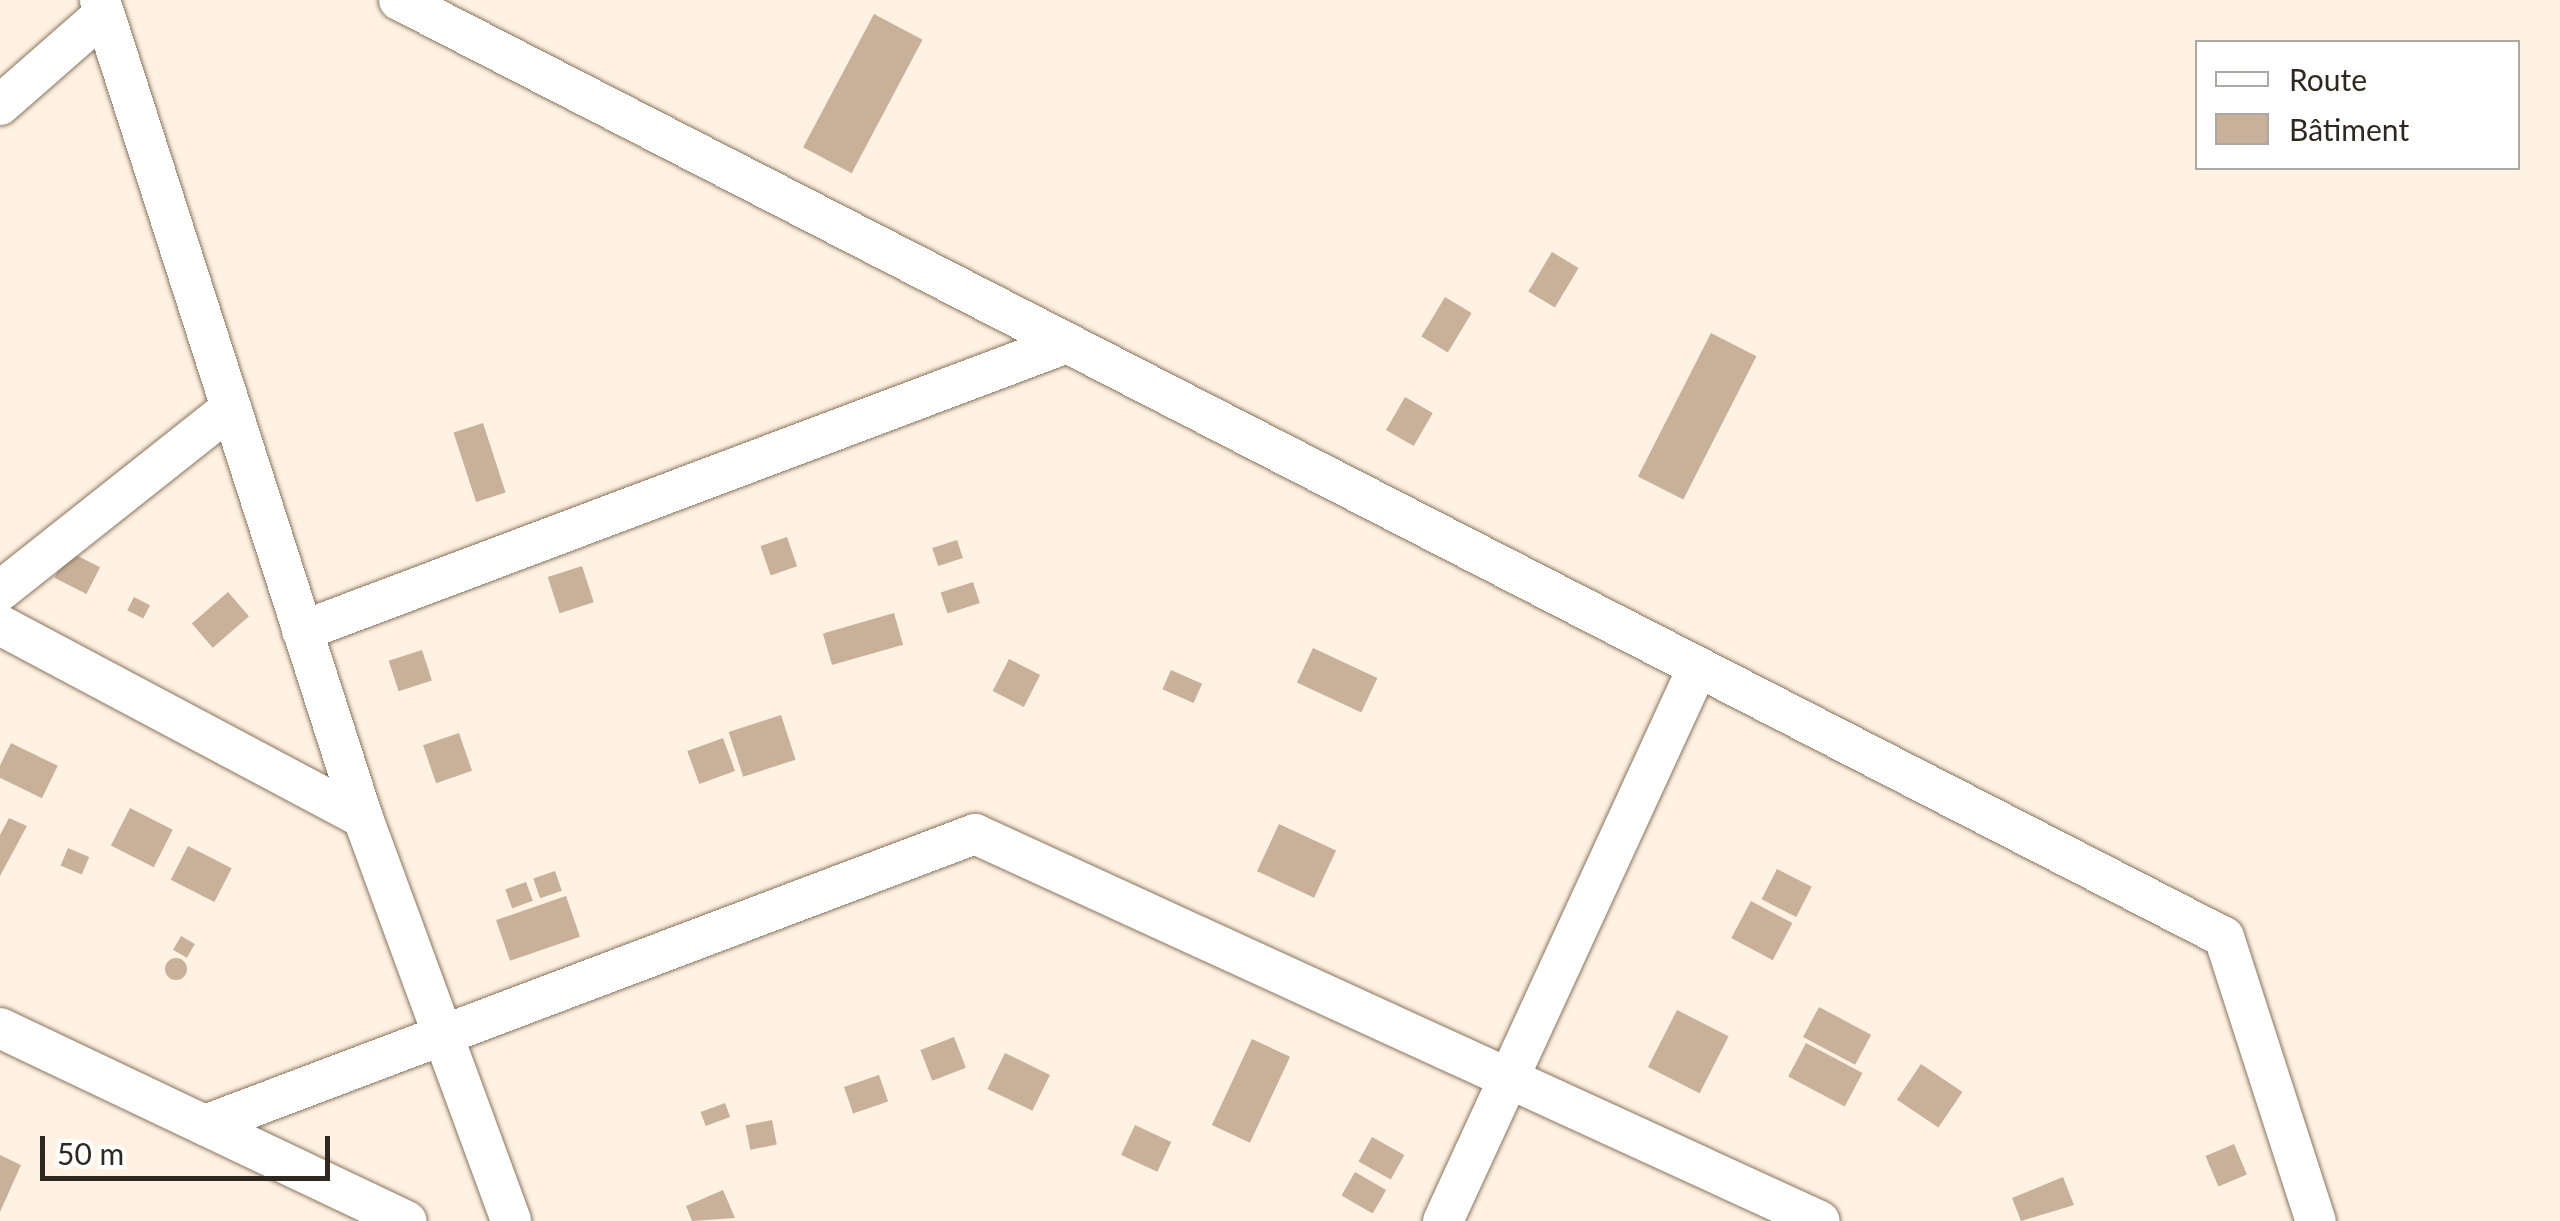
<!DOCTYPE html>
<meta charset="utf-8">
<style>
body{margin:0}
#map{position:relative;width:2560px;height:1221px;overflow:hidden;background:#fff2e2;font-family:Lato,sans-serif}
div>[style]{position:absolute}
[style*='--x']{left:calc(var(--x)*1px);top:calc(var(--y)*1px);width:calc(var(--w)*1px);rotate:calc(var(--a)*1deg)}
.building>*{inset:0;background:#c8b099;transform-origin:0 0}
.round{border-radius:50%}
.roads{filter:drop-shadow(0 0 2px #88755e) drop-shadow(0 0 2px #88755e)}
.street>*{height:40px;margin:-20px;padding:0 20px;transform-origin:20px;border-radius:20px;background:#fff}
span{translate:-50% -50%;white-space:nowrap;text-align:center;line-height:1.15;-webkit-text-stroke:10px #fff;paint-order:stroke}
.legend{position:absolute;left:2195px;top:40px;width:325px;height:130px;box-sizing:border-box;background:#fff;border:2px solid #aca9a5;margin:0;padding:12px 18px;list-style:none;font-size:30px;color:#2f281e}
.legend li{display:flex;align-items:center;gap:20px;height:50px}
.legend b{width:50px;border:2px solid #aca9a5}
.scale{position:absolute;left:40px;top:1136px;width:290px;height:45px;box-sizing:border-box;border:5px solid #2f281e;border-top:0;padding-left:12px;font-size:30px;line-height:35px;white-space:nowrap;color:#2f281e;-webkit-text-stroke:8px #fff;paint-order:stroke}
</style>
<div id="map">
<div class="building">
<div style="left:874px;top:14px;width:55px;height:151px;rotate:28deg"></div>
<div style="left:1552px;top:252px;width:31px;height:46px;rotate:31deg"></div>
<div style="left:1445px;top:297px;width:31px;height:46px;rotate:31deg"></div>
<div style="left:1711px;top:333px;width:51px;height:161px;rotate:27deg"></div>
<div style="left:1405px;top:397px;width:32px;height:38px;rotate:30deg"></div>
<div style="left:483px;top:423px;width:73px;height:31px;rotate:72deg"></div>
<div style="left:787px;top:537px;width:31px;height:28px;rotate:71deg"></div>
<div style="left:957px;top:540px;width:19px;height:26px;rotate:72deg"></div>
<div style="left:68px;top:551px;width:36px;height:30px;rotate:27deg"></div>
<div style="left:582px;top:566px;width:38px;height:36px;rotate:72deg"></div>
<div style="left:973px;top:582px;width:22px;height:34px;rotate:72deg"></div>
<div style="left:228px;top:592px;width:32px;height:48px;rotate:49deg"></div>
<div style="left:134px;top:597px;width:18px;height:15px;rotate:27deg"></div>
<div style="left:894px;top:613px;width:33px;height:74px;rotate:74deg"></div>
<div style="left:1313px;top:648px;width:71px;height:38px;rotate:25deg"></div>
<div style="left:422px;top:650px;width:32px;height:35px;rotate:72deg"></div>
<div style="left:1009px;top:659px;width:35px;height:36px;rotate:27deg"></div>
<div style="left:1171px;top:670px;width:34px;height:21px;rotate:24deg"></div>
<div style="left:781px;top:715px;width:47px;height:55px;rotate:72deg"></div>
<div style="left:459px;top:733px;width:40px;height:38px;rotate:71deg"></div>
<div style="left:723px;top:738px;width:35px;height:38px;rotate:70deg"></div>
<div style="left:11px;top:743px;width:52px;height:36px;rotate:26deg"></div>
<div style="left:130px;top:808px;width:48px;height:42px;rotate:27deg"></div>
<div style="clip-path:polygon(9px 818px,27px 826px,0 876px,0 835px)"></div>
<div style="left:1279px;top:824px;width:63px;height:52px;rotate:25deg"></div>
<div style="left:188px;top:846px;width:49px;height:38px;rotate:27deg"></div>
<div style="left:68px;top:848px;width:23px;height:19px;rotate:23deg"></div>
<div style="left:1777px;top:869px;width:39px;height:34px;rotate:27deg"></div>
<div style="left:555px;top:871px;width:21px;height:23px;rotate:71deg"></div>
<div style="left:526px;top:882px;width:20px;height:22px;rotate:70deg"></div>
<div style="left:566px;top:896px;width:43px;height:74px;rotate:71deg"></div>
<div style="left:1751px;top:901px;width:47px;height:42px;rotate:28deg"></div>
<div style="left:181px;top:936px;width:16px;height:16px;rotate:30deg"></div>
<div class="round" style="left:165px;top:958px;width:22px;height:22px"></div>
<div style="left:1819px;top:1007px;width:59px;height:34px;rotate:28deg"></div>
<div style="left:1677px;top:1010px;width:58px;height:64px;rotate:27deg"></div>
<div style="left:954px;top:1037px;width:33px;height:36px;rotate:69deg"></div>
<div style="left:1252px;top:1039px;width:42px;height:95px;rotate:25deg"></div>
<div style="left:1806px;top:1043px;width:64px;height:38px;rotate:28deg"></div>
<div style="left:1005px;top:1053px;width:50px;height:40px;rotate:26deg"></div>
<div style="left:1921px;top:1064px;width:50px;height:43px;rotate:34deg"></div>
<div style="left:879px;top:1075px;width:28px;height:37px;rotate:71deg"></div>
<div style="left:725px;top:1103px;width:15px;height:26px;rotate:70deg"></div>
<div style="left:772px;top:1120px;width:25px;height:27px;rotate:79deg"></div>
<div style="left:1135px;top:1125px;width:40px;height:33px;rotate:25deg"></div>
<div style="left:1372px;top:1137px;width:37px;height:28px;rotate:29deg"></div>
<div style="left:2234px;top:1144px;width:33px;height:31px;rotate:67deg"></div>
<div style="clip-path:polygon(0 1155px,21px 1165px,0 1212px)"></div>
<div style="left:1355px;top:1172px;width:36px;height:27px;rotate:30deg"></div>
<div style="clip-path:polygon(2063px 1177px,2074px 1205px,2021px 1221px,2012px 1198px)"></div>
<div style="clip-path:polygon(723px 1190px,735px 1218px,692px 1221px,686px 1206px)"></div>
</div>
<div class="roads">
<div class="street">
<div style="--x:100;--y:0;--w:859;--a:72.18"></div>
<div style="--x:363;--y:818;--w:429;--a:69.8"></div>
<div style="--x:399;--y:0;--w:2051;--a:27.18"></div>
<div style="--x:2224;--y:937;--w:299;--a:72.1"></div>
<div style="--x:0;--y:105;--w:138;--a:-41.2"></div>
<div style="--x:0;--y:591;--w:295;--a:-38.4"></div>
<div style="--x:0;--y:625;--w:411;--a:28"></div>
<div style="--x:302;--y:631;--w:817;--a:-20.63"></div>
<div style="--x:0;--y:1028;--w:450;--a:25.4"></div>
<div style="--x:205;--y:1125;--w:823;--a:-20.7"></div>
<div style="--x:975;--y:834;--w:929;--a:24.61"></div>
<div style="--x:1443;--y:1221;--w:610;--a:-65.28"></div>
</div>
</div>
<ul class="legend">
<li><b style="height:12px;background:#fff"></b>Route</li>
<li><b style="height:28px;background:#c8b099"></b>Bâtiment</li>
</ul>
<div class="scale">50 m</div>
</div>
